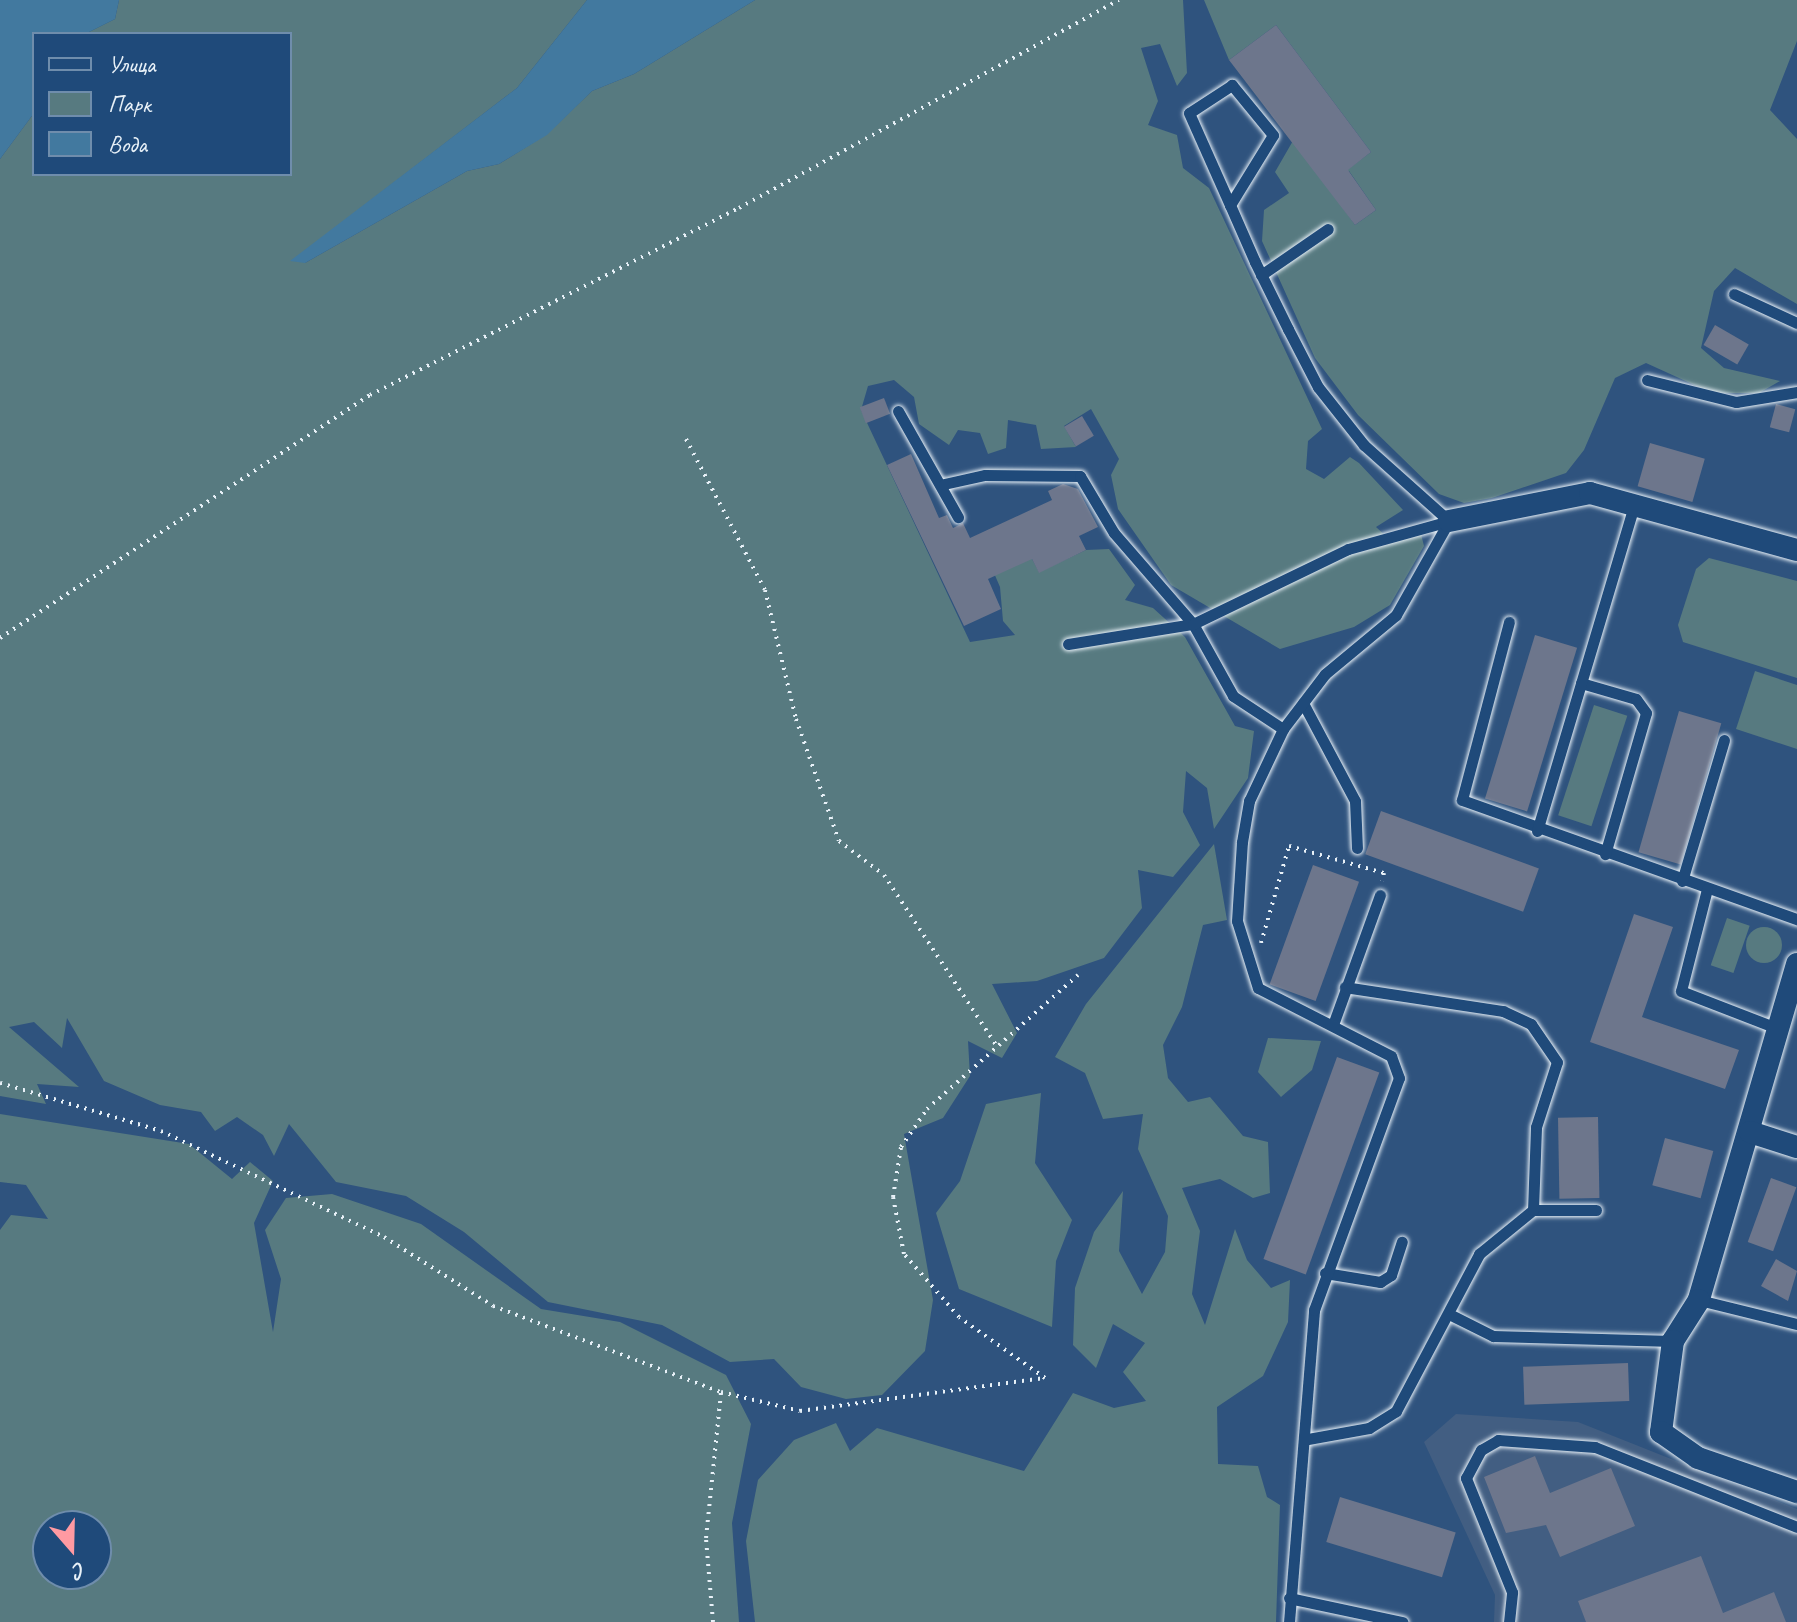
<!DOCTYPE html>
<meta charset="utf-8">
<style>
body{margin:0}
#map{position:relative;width:1797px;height:1622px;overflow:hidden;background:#2f537e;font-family:Caveat,sans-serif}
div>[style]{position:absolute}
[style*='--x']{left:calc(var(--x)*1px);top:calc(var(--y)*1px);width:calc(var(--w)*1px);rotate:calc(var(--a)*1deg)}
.built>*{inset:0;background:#425e82}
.green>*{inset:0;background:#577a80;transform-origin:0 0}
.round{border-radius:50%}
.water>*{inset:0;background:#42799f}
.building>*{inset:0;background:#6d768c;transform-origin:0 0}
.path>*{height:4px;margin-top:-2px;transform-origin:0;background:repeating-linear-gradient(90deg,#e8f1f8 0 2px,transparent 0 8px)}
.roads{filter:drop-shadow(0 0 2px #e8f1f8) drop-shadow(0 0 2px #e8f1f8)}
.service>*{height:11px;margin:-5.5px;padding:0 5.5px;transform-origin:5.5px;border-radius:5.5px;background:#1f4a7a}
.minor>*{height:22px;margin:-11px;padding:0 11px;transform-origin:11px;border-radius:11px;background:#1f4a7a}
span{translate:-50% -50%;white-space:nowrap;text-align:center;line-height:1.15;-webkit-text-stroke:6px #1f4a7a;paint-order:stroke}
.legend{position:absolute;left:32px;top:32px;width:260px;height:144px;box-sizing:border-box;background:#1f4a7a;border:2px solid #6f8dac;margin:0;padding:10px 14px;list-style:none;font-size:24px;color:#e8f1f8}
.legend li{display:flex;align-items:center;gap:16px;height:40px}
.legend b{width:40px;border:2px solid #6f8dac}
.north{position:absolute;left:32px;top:1510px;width:80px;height:80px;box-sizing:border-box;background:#1f4a7a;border:2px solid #6f8dac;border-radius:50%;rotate:160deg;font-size:22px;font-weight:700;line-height:32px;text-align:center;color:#e8f1f8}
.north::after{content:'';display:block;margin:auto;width:28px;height:36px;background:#ff9aa2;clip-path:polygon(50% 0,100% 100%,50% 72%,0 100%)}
</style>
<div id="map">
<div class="built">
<div style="clip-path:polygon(1456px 1414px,1578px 1422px,1797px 1509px,1797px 1622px,1494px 1622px,1495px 1595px,1424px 1442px)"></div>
</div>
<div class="green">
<div style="clip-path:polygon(119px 0,587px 0,517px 88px,319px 240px,305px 263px,467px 171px,499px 164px,547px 134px,592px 91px,634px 74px,755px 0,1183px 0,1187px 73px,1177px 86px,1160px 44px,1141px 48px,1158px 101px,1148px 125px,1177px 135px,1183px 168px,1209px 188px,1322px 429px,1308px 441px,1306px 469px,1324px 479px,1350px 457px,1359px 463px,1403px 510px,1376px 527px,1389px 539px,1420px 530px,1424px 546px,1390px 605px,1354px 627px,1280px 649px,1171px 585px,1118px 509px,1111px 475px,1119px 459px,1091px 409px,1064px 426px,1076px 447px,1041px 449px,1036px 425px,1008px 420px,1006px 448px,988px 454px,980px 433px,958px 430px,949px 445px,919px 424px,914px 397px,894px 380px,868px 386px,861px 410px,970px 642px,1015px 635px,1003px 621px,1000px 587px,984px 550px,1032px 559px,1039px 572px,1086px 550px,1109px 549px,1135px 585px,1125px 600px,1153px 608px,1185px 637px,1235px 726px,1254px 731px,1248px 778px,1214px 829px,1207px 788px,1186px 771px,1183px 812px,1200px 845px,1173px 877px,1138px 870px,1142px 908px,1104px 958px,1037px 981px,992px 984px,1017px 1033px,1002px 1058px,968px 1041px,970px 1076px,943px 1118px,904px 1134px,933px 1300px,925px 1351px,882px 1395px,846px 1399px,801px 1387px,774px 1359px,730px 1362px,662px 1325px,548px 1302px,464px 1232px,406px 1196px,336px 1182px,289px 1124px,274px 1156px,263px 1135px,237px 1117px,215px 1131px,201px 1112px,160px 1105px,104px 1081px,67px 1018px,62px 1048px,34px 1022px,9px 1027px,79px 1087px,37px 1084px,46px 1104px,0 1096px,0 159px,34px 113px,34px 174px,290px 174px,290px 34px,85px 34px,115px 19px)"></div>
<div style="clip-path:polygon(1204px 0,1797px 0,1797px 41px,1770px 110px,1797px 139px,1797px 304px,1735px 268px,1714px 291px,1701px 348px,1724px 368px,1780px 381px,1759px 393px,1712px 393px,1646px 363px,1615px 378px,1584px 450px,1566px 473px,1492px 498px,1464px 503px,1439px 494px,1358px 415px,1315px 358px,1262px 241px,1264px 210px,1289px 193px,1275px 172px,1294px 139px,1355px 225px,1376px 210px,1349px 171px,1335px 179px,1371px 152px,1276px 25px,1229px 60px)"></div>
<div style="clip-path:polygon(1709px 558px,1797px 581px,1797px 678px,1683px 642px,1678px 625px,1696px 569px)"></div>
<div style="clip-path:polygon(1755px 671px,1797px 685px,1797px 749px,1736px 729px)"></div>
<div style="left:1594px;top:705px;width:35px;height:116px;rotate:18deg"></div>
<div style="clip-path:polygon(1214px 844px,1227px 920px,1203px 925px,1182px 1007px,1163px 1045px,1168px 1078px,1188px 1102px,1210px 1097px,1243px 1136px,1268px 1142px,1270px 1193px,1253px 1198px,1220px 1179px,1182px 1188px,1200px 1231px,1192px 1294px,1205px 1325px,1235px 1229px,1247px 1260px,1271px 1288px,1290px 1280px,1288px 1322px,1263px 1376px,1217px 1407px,1218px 1464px,1258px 1466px,1267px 1497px,1280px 1505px,1276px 1622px,755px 1622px,746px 1541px,758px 1480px,794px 1440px,836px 1423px,850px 1451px,877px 1428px,1024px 1471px,1073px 1393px,1114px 1408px,1146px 1401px,1123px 1372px,1145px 1343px,1113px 1324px,1096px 1368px,1073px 1345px,1075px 1288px,1094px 1232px,1123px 1191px,1119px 1251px,1142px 1294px,1165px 1252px,1168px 1216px,1138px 1149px,1143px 1114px,1103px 1119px,1085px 1073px,1055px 1057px,1086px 1004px)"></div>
<div style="left:1727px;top:918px;width:24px;height:50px;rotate:19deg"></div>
<div class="round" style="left:1746px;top:927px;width:36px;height:36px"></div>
<div style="clip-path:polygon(1268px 1038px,1321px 1041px,1312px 1070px,1281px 1097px,1258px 1072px)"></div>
<div style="clip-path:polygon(1041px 1093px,1035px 1163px,1072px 1220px,1056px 1261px,1052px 1327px,959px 1289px,936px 1213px,960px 1181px,986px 1104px)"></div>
<div style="clip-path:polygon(evenodd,0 1114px,189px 1144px,232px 1179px,250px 1162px,273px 1181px,254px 1223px,273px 1332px,281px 1279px,265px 1230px,286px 1198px,332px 1194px,421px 1224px,541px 1309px,620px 1322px,726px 1375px,751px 1424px,732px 1523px,739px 1622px,0 1622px,0 1230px,11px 1215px,48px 1219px,26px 1185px,0 1182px,0 1114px,48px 1526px,96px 1526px,96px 1574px,48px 1574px,48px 1526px)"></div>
</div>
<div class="water">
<div style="clip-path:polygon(0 0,119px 0,115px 19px,85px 34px,34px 34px,34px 113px,0 159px)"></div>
<div style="clip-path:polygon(587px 0,755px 0,634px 74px,592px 91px,547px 135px,499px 164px,467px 171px,305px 263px,290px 261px,517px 88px)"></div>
</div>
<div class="building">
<div style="clip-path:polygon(1276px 25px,1371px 152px,1348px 170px,1376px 210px,1355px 225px,1229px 60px)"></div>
<div style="left:1715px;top:325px;width:39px;height:23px;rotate:30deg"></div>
<div style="left:884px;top:398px;width:17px;height:26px;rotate:69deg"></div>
<div style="left:1776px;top:404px;width:20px;height:24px;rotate:15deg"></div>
<div style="left:1082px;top:416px;width:23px;height:21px;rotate:59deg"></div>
<div style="left:1650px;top:443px;width:57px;height:45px;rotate:16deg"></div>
<div style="clip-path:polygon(911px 454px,939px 518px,947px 515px,953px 528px,963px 523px,970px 538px,1052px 500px,1048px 491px,1063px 484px,1078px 489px,1098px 527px,1079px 536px,1086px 550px,1039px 573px,1032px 559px,988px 579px,1001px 609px,964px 626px,887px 465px)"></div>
<div style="left:1535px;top:635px;width:44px;height:171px;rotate:17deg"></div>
<div style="left:1679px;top:711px;width:44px;height:147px;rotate:16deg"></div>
<div style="left:1381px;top:811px;width:168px;height:46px;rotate:20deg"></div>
<div style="left:1313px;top:865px;width:49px;height:127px;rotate:20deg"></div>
<div style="clip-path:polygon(1634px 914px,1673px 927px,1642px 1017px,1739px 1050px,1725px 1089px,1590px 1042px)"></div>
<div style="left:1337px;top:1057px;width:45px;height:215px;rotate:20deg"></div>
<div style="left:1598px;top:1117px;width:81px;height:40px;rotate:89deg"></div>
<div style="left:1665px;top:1138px;width:50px;height:49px;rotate:15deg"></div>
<div style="left:1771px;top:1178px;width:27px;height:68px;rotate:20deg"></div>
<div style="clip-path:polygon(1776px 1259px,1797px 1271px,1788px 1301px,1761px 1286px)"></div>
<div style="left:1628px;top:1363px;width:38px;height:105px;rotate:88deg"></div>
<div style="clip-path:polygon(1535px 1456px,1550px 1493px,1611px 1468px,1635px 1526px,1560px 1557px,1546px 1525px,1506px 1533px,1484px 1477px)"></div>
<div style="left:1340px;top:1497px;width:121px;height:47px;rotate:17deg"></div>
<div style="clip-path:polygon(1701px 1556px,1723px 1613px,1774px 1592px,1786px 1622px,1586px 1622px,1578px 1601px)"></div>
</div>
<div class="path">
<div style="--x:686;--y:439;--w:170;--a:62.4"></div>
<div style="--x:765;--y:590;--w:133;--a:76.5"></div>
<div style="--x:796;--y:719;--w:129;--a:70.6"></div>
<div style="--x:839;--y:841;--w:56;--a:37.1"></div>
<div style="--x:884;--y:875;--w:204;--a:56.6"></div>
<div style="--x:0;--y:638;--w:443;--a:-33.3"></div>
<div style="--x:370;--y:395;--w:414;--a:-26.9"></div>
<div style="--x:739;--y:208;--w:433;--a:-28.7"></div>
<div style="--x:1261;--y:943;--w:101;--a:-73.9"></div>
<div style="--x:1289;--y:846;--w:99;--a:15.9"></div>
<div style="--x:1384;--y:873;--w:8;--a:104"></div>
<div style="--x:0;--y:1083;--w:168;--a:16.6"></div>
<div style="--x:161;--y:1131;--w:247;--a:25.4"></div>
<div style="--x:384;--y:1237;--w:129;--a:32.3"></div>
<div style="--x:493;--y:1306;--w:244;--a:20.7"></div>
<div style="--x:721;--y:1392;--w:81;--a:13.5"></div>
<div style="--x:800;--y:1411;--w:247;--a:-7.7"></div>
<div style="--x:1045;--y:1378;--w:105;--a:-144.7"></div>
<div style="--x:959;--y:1317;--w:84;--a:-131.1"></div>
<div style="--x:904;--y:1254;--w:58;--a:-100.9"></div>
<div style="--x:893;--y:1197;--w:51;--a:-80.9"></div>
<div style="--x:901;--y:1147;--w:46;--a:-55.6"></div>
<div style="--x:927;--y:1109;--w:202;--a:-41.6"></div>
<div style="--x:713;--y:1622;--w:84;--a:-94.8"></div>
<div style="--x:706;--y:1538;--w:147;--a:-84.1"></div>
</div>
<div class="roads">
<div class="service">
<div style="--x:1230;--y:205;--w:82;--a:-58.4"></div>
<div style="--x:1273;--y:135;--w:65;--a:-129.4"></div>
<div style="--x:1232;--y:85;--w:51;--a:146.9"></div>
<div style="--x:1189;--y:113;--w:101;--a:66"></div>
<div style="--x:1230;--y:205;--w:62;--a:66.3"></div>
<div style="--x:1255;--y:262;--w:75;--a:63.8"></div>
<div style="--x:1288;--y:329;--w:65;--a:62.7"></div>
<div style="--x:1318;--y:387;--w:74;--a:51.6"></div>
<div style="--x:1364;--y:445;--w:114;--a:41.8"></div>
<div style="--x:1261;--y:275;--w:81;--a:-34.5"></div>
<div style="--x:1734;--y:294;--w:69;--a:24.7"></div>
<div style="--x:1647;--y:380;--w:92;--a:13.9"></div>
<div style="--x:1736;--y:402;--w:62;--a:-9.3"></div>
<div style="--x:898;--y:411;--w:122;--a:60.5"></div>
<div style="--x:944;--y:484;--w:42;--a:-12.4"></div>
<div style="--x:985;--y:475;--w:95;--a:0.6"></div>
<div style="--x:1080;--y:476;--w:66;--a:59.2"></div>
<div style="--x:1114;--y:533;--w:121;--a:49"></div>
<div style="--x:1193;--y:624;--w:82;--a:60.9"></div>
<div style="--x:1233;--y:696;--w:60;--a:33.4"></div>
<div style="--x:1509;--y:622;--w:184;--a:104.8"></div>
<div style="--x:1462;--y:800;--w:356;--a:19.6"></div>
<div style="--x:1068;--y:644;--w:127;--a:-9.1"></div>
<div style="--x:1193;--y:624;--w:172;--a:-25.8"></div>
<div style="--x:1348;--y:549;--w:105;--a:-15.5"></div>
<div style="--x:1581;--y:683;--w:57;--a:16.2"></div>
<div style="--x:1636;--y:699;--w:17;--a:54"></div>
<div style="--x:1646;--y:713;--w:147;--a:106.2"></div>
<div style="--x:1303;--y:703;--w:111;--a:62"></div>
<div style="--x:1355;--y:801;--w:47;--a:87.6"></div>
<div style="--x:1537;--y:831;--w:340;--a:-73.4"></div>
<div style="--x:1682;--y:881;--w:147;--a:-73.4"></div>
<div style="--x:1707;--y:889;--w:105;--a:104.3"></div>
<div style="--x:1681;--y:991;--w:100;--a:21.2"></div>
<div style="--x:1334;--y:1022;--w:135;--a:-70.1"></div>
<div style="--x:1533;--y:1210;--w:63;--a:0"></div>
<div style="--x:1325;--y:1273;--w:56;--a:9.3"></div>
<div style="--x:1380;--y:1282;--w:13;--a:-32"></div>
<div style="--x:1391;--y:1275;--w:35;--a:-72"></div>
<div style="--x:1699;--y:1300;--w:101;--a:13.8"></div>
<div style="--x:1453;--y:1316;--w:45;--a:26.6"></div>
<div style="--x:1493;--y:1336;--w:180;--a:1.6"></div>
<div style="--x:1308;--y:1439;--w:62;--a:-10.2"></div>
<div style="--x:1369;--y:1428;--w:32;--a:-32"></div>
<div style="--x:1396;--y:1411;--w:178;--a:-62.1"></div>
<div style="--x:1479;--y:1254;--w:70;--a:-39.2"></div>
<div style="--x:1533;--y:1210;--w:83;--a:-87.9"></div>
<div style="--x:1536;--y:1127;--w:68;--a:-72.1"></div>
<div style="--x:1557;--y:1062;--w:46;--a:-124.4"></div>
<div style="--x:1531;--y:1024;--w:31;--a:-155"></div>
<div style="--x:1503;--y:1011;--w:160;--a:-171.4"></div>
<div style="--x:1289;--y:1598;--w:116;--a:12"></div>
<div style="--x:1289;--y:1622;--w:313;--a:-85.4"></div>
<div style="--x:1314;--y:1310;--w:247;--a:-69.9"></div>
<div style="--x:1399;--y:1078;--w:23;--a:-110"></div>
<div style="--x:1391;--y:1056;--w:149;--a:-152.9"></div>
<div style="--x:1258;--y:988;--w:70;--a:-107.4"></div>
<div style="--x:1237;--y:921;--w:79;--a:-86.4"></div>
<div style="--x:1242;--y:842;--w:42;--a:-80.3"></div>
<div style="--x:1249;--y:801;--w:80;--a:-64.7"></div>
<div style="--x:1283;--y:729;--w:69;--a:-52.6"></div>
<div style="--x:1325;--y:674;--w:92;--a:-39.7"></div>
<div style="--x:1396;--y:615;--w:108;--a:-60.6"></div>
<div style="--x:1509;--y:1622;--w:30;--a:-84"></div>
<div style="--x:1512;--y:1592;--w:123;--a:-112"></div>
<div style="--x:1466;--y:1478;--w:32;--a:-62"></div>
<div style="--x:1481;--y:1450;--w:20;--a:-30"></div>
<div style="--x:1498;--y:1440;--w:97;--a:4.1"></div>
<div style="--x:1595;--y:1447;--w:217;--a:21.6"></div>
</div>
<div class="minor">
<div style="--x:1449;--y:521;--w:144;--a:-11.2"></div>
<div style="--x:1590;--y:493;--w:215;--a:15.4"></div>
<div style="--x:1797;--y:964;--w:350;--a:106.3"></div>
<div style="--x:1699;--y:1300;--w:49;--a:122.4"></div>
<div style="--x:1673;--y:1341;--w:92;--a:97.5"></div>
<div style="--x:1661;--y:1432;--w:45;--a:35.1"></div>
<div style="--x:1698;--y:1458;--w:105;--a:19"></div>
<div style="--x:1750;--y:1132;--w:49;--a:17.7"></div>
</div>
</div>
<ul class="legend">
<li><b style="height:10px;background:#1f4a7a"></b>Улица</li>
<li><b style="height:22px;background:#577a80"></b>Парк</li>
<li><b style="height:22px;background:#42799f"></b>Вода</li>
</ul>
<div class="north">С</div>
</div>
